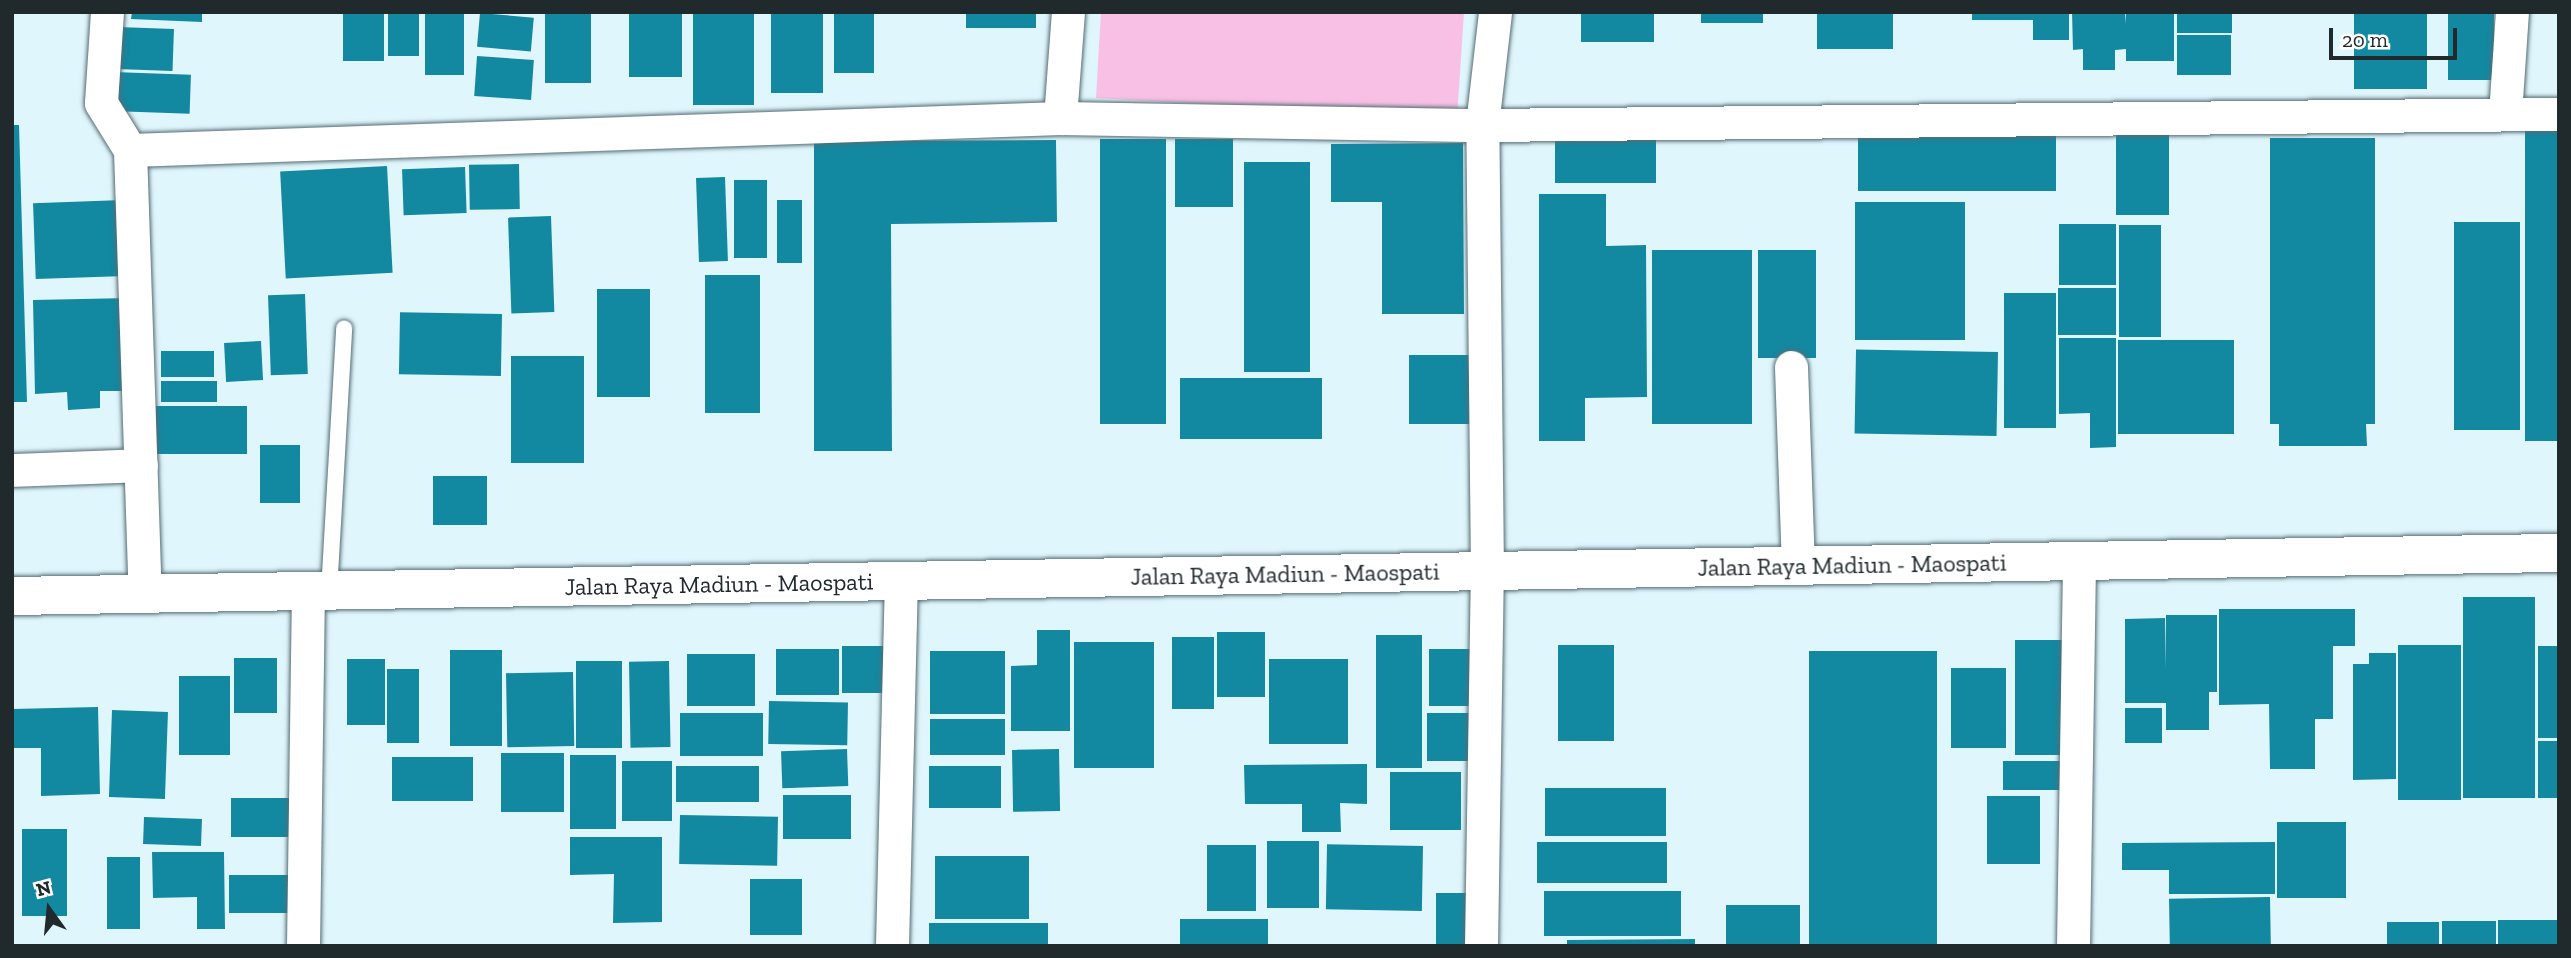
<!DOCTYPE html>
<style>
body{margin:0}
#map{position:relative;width:2571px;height:958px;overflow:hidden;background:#e0f6fd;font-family:"Zilla Slab",serif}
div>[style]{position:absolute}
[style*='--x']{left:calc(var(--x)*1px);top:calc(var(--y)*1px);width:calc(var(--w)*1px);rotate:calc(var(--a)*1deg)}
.green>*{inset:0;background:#f9c0e6}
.building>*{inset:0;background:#1388a1;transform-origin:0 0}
.roads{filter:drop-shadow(0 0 2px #546c73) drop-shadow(0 0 2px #546c73)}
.lane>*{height:16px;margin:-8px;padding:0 8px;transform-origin:8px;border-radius:8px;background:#fff}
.street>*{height:33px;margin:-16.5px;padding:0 16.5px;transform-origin:16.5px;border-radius:16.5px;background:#fff}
.highway>*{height:38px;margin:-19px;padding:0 19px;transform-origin:19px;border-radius:19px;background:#fff}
span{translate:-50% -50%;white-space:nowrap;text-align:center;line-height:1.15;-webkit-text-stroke:5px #fff;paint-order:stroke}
.street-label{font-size:24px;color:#202a2d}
.frame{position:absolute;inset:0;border:14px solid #202a2d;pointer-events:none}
.north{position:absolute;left:14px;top:874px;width:70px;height:70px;-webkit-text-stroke:5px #fff;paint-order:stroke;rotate:345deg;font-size:19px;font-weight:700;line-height:28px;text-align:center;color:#202a2d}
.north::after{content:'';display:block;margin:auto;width:24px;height:32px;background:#202a2d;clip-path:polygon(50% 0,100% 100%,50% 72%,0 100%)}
.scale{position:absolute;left:2329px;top:28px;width:128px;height:32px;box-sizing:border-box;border:4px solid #202a2d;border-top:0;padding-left:9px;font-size:21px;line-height:24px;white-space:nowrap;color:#202a2d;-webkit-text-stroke:5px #fff;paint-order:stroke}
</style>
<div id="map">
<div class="green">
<div style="clip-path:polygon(1101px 12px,1464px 12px,1457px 118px,1096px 98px)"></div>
</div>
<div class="building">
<div style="clip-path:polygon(132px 12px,202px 12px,202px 22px,131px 19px)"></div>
<div style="left:343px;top:12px;width:41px;height:49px"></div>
<div style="left:388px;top:12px;width:31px;height:44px"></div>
<div style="left:425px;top:12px;width:39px;height:63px"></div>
<div style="left:545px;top:12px;width:46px;height:71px"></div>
<div style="left:629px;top:12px;width:53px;height:65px"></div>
<div style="left:693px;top:12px;width:61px;height:93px"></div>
<div style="left:771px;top:12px;width:52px;height:81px"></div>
<div style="left:834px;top:12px;width:40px;height:61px"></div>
<div style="left:966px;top:12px;width:70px;height:16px"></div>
<div style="left:1581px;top:12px;width:73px;height:30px"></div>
<div style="left:1701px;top:12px;width:62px;height:11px"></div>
<div style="left:1817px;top:12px;width:76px;height:37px"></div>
<div style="clip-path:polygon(1972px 12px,2069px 12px,2069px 40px,2033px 40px,2033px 20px,1972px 20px)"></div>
<div style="clip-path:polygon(2072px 12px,2125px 12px,2126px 24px,2126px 12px,2174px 12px,2174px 61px,2126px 61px,2126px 49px,2115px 50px,2115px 70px,2083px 70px,2083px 49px,2073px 50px)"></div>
<div style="left:2177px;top:12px;width:55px;height:21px"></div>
<div style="left:2354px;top:12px;width:73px;height:77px"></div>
<div style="left:2448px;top:12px;width:46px;height:68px"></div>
<div style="left:480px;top:13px;width:54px;height:34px;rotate:5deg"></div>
<div style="left:118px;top:27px;width:56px;height:42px;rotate:2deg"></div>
<div style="left:2177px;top:35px;width:54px;height:40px"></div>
<div style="left:477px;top:56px;width:57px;height:40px;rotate:4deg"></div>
<div style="left:113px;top:72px;width:78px;height:39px;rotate:2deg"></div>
<div style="left:2525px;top:118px;width:34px;height:323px"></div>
<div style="clip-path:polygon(12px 125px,19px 125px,27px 402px,12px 402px)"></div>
<div style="left:2116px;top:131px;width:53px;height:84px"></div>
<div style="left:2056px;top:133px;width:58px;height:198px;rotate:90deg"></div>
<div style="left:1555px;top:135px;width:101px;height:48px"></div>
<div style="clip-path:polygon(2270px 138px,2375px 138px,2375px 424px,2366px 424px,2367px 446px,2279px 446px,2279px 424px,2270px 424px)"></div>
<div style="left:1100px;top:139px;width:66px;height:285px"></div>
<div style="left:1175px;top:139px;width:58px;height:68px"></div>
<div style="clip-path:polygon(1056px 140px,1057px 222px,891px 224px,892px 451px,814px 451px,814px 141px)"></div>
<div style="clip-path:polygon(1463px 143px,1464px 314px,1382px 314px,1382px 202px,1331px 202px,1331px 144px)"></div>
<div style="left:1310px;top:162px;width:210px;height:66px;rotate:90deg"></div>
<div style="left:519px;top:164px;width:45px;height:50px;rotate:89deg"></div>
<div style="left:387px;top:166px;width:107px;height:107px;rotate:87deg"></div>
<div style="left:465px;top:167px;width:46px;height:63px;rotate:88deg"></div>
<div style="left:725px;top:177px;width:84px;height:29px;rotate:88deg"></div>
<div style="left:734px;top:180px;width:33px;height:78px"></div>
<div style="clip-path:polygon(1539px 194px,1606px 194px,1606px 246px,1646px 245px,1647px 397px,1585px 398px,1585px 441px,1539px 441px)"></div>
<div style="left:123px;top:200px;width:76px;height:90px;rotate:88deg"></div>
<div style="left:777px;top:200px;width:25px;height:63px"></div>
<div style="left:1965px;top:202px;width:138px;height:110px;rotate:90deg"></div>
<div style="left:551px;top:216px;width:96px;height:43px;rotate:88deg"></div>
<div style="left:2454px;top:222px;width:66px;height:208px"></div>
<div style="left:2059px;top:224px;width:57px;height:61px"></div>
<div style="left:2119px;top:225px;width:42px;height:112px"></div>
<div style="left:1752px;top:250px;width:174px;height:100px;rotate:90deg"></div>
<div style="left:1816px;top:250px;width:108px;height:58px;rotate:90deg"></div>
<div style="left:705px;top:275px;width:55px;height:138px"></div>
<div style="left:2058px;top:288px;width:58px;height:47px"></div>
<div style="left:597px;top:289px;width:53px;height:108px"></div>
<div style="left:2004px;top:293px;width:52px;height:135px"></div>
<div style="left:305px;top:294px;width:80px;height:37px;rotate:88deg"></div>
<div style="clip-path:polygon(130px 298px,132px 391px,100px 391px,100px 408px,68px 410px,67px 392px,35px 394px,33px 300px)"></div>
<div style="left:502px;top:314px;width:62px;height:102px;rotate:91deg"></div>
<div style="clip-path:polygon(2059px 338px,2116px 338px,2116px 447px,2090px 448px,2090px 413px,2059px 414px)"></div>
<div style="left:2118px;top:340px;width:116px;height:94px"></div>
<div style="left:261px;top:341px;width:39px;height:37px;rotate:87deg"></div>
<div style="left:161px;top:351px;width:53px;height:26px"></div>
<div style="left:1998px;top:352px;width:84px;height:142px;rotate:91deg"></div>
<div style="left:1409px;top:355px;width:61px;height:69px"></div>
<div style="left:584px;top:356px;width:107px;height:73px;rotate:90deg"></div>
<div style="left:1180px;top:378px;width:142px;height:61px"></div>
<div style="left:161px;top:381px;width:56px;height:21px"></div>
<div style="left:156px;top:406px;width:91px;height:48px"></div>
<div style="left:260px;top:445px;width:40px;height:58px"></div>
<div style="left:487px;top:476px;width:49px;height:54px;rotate:90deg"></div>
<div style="left:2463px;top:597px;width:72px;height:201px"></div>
<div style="clip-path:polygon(2219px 609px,2355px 609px,2355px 646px,2333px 646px,2333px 719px,2315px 719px,2315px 769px,2270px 769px,2269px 704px,2219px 705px)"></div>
<div style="clip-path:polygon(2166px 615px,2217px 615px,2217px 692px,2209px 692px,2209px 730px,2166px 730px,2166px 703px,2125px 703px,2125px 619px,2165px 618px,2166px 669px)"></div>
<div style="clip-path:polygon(1037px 630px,1070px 630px,1070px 731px,1011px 731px,1011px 666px,1037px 665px)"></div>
<div style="left:1217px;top:632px;width:48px;height:65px"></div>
<div style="left:1422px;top:635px;width:133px;height:46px;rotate:90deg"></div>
<div style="left:1172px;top:637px;width:42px;height:72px"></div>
<div style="left:2015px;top:640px;width:54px;height:115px"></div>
<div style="left:1154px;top:642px;width:126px;height:80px;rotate:90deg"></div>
<div style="left:1558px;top:645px;width:56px;height:96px"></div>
<div style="left:2461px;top:645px;width:155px;height:63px;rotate:90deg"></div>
<div style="left:842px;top:646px;width:49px;height:47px"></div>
<div style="left:2559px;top:646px;width:92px;height:21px;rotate:90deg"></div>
<div style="left:776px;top:649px;width:63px;height:46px"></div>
<div style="left:1472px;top:649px;width:57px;height:43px;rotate:90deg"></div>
<div style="left:450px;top:650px;width:52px;height:96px"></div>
<div style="left:1005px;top:651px;width:63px;height:75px;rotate:90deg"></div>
<div style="left:1937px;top:651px;width:295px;height:128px;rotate:90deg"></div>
<div style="clip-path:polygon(2369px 653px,2396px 653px,2396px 779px,2353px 780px,2353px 664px,2369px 664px)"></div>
<div style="left:687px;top:654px;width:68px;height:52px"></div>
<div style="left:234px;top:658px;width:43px;height:55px"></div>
<div style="left:347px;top:659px;width:38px;height:66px"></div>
<div style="left:1269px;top:659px;width:79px;height:85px"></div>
<div style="left:576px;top:661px;width:46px;height:87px"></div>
<div style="left:669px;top:661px;width:86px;height:40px;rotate:89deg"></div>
<div style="left:1951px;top:668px;width:55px;height:80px"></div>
<div style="left:387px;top:669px;width:32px;height:74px"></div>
<div style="left:573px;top:672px;width:74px;height:67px;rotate:89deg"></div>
<div style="left:179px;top:676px;width:51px;height:79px"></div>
<div style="left:769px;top:701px;width:79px;height:43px;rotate:1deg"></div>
<div style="clip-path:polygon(98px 707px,100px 794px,41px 796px,41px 748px,12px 748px,12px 709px)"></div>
<div style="left:2125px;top:708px;width:37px;height:35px"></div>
<div style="left:112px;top:710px;width:56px;height:87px;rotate:2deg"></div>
<div style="left:763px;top:713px;width:43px;height:83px;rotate:90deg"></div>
<div style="left:1427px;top:713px;width:50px;height:48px"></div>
<div style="left:930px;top:719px;width:75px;height:36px"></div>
<div style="left:2538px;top:741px;width:21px;height:57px"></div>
<div style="left:847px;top:749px;width:37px;height:66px;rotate:88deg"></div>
<div style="left:1059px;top:749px;width:62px;height:47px;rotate:89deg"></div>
<div style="left:501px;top:753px;width:63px;height:59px"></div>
<div style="left:616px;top:755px;width:74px;height:46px;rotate:90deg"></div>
<div style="left:473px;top:757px;width:44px;height:81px;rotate:90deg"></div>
<div style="left:622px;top:761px;width:50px;height:60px"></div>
<div style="left:2064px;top:761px;width:29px;height:61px;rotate:90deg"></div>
<div style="clip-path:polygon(1367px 764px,1367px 804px,1340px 803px,1341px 832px,1302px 832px,1302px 804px,1245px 804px,1244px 765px)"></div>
<div style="left:759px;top:766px;width:36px;height:83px;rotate:90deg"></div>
<div style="left:929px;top:766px;width:72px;height:42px"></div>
<div style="left:1390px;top:772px;width:71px;height:58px"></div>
<div style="left:1666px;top:788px;width:48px;height:121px;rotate:90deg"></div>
<div style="left:783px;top:795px;width:68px;height:44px"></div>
<div style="left:2040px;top:796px;width:68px;height:53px;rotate:90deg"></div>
<div style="left:231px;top:798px;width:66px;height:39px"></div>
<div style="left:680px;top:815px;width:98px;height:49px;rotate:1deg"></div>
<div style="left:144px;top:817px;width:58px;height:27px;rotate:2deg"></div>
<div style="left:2277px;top:822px;width:69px;height:76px"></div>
<div style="left:22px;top:829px;width:45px;height:87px"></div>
<div style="clip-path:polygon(570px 837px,662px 837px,662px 922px,613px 923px,614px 874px,570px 875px)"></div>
<div style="left:1267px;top:841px;width:52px;height:67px"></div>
<div style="left:1667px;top:842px;width:41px;height:130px;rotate:90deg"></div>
<div style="clip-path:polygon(2275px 842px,2275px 894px,2169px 894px,2169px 870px,2122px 870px,2122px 843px)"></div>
<div style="left:1207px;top:845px;width:49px;height:66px"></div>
<div style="left:1423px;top:846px;width:65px;height:96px;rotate:91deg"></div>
<div style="clip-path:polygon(152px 852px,224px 852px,225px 929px,197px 929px,197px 897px,153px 898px)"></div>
<div style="left:935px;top:856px;width:94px;height:63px"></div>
<div style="left:107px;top:857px;width:33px;height:72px"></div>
<div style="left:229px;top:875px;width:60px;height:38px"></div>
<div style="left:750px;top:879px;width:52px;height:56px"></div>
<div style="left:1681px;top:891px;width:45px;height:137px;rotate:90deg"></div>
<div style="left:1470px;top:893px;width:53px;height:34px;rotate:90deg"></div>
<div style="left:2270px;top:897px;width:49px;height:101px;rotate:89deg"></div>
<div style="left:1726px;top:905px;width:74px;height:41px"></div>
<div style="left:1268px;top:919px;width:27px;height:88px;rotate:90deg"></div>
<div style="left:2559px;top:920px;width:26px;height:61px;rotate:90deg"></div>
<div style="left:2496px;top:921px;width:25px;height:54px;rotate:90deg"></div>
<div style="left:2387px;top:922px;width:52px;height:24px"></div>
<div style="left:1048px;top:923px;width:23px;height:119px;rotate:90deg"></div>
<div style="clip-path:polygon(1695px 939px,1695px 946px,1567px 946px,1567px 940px)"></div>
</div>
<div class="roads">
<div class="lane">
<div style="--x:329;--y:592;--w:264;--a:-86.7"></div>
</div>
<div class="street">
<div style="--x:107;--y:12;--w:91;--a:93.8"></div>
<div style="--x:101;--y:103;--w:55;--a:58.3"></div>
<div style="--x:130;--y:150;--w:442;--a:88.1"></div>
<div style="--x:2505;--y:114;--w:102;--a:-86.1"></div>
<div style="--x:1060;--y:118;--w:106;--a:-85.7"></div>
<div style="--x:130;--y:150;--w:931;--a:-1.97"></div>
<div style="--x:1060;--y:118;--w:422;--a:1"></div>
<div style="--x:1482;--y:125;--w:1077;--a:-0.59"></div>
<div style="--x:1791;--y:367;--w:199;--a:88"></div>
<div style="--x:12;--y:470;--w:129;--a:-2.2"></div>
<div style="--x:303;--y:946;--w:352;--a:-89.2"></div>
<div style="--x:892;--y:946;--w:367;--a:-88.6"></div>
<div style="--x:1481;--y:946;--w:374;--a:-89.1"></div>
<div style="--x:1487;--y:572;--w:447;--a:-90.6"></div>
<div style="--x:1482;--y:125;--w:114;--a:-83.4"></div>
<div style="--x:2073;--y:946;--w:386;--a:-89.1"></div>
</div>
<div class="highway">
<div style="--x:12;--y:596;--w:2547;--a:-0.97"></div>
</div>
</div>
<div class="street-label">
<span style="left:1852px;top:565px;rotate:-1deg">Jalan Raya Madiun - Maospati</span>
<span style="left:1285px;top:574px;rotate:-1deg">Jalan Raya Madiun - Maospati</span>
<span style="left:719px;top:584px;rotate:-1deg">Jalan Raya Madiun - Maospati</span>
</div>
<div class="frame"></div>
<div class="north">N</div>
<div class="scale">20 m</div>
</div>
